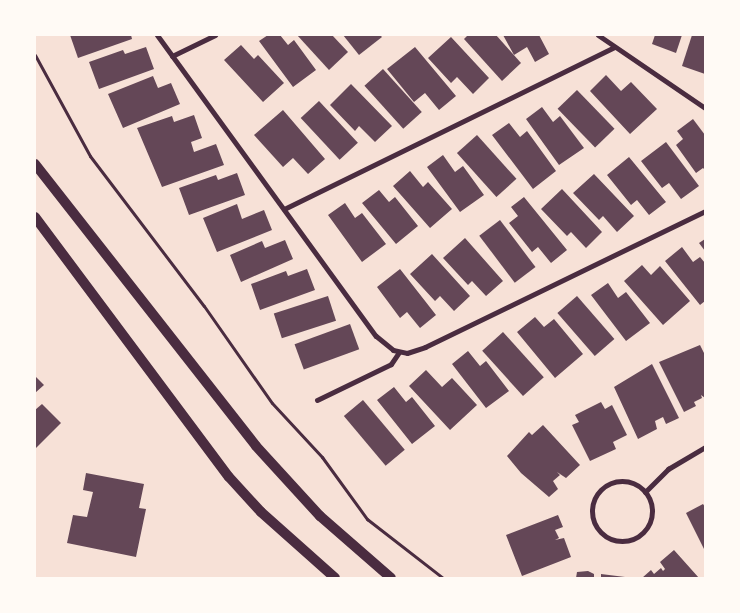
<!DOCTYPE html>
<style>
body{margin:0}
#map{position:relative;width:740px;height:613px;overflow:hidden;background:#f7e1d7;font-family:Raleway,sans-serif}
div>[style]{position:absolute}
[style*='--x']{left:calc(var(--x)*1px);top:calc(var(--y)*1px);width:calc(var(--w)*1px);rotate:calc(var(--a)*1deg)}
.building>*{inset:0;background:#644757;transform-origin:0 0}
.path>*{height:3px;margin:-1.5px;padding:0 1.5px;transform-origin:1.5px;border-radius:1.5px;background:#4a2c40}
.minor>*{height:5px;margin:-2.5px;padding:0 2.5px;transform-origin:2.5px;border-radius:2.5px;background:#4a2c40}
.minor>.ring{margin:-2.5px;padding:0;box-sizing:content-box;background:none;border:5px solid #4a2c40;border-radius:50%}
.secondary>*{height:10px;margin:-5px;padding:0 5px;transform-origin:5px;border-radius:5px;background:#4a2c40}
span{translate:-50% -50%;white-space:nowrap;text-align:center;line-height:1.15;-webkit-text-stroke:4.5px #fffaf5;paint-order:stroke}
.frame{position:absolute;inset:0;border:36px solid #fffaf5;pointer-events:none}
</style>
<div id="map">
<div class="building">
<div style="clip-path:polygon(70px 35px,131px 35px,132px 39px,78px 58px)"></div>
<div style="clip-path:polygon(268px 35px,280px 35px,288px 45px,294px 40px,316px 70px,293px 87px,259px 41px)"></div>
<div style="clip-path:polygon(297px 35px,332px 35px,348px 52px,329px 70px)"></div>
<div style="clip-path:polygon(343px 35px,380px 35px,382px 37px,359px 55px)"></div>
<div style="clip-path:polygon(468px 35px,496px 35px,521px 63px,502px 81px,464px 39px)"></div>
<div style="clip-path:polygon(503px 35px,539px 35px,549px 54px,535px 62px,527px 47px,514px 55px)"></div>
<div style="clip-path:polygon(655px 35px,682px 35px,676px 53px,652px 44px)"></div>
<div style="clip-path:polygon(692px 35px,705px 35px,705px 74px,682px 66px)"></div>
<div style="clip-path:polygon(451px 37px,489px 78px,473px 94px,457px 77px,451px 83px,428px 58px)"></div>
<div style="clip-path:polygon(241px 45px,254px 59px,258px 55px,284px 83px,263px 102px,224px 60px)"></div>
<div style="clip-path:polygon(146px 47px,154px 69px,99px 89px,89px 62px,123px 50px,125px 54px)"></div>
<div style="clip-path:polygon(415px 47px,456px 96px,439px 110px,425px 93px,414px 102px,387px 69px)"></div>
<div style="left:383px;top:69px;width:58px;height:25px;rotate:48deg"></div>
<div style="clip-path:polygon(606px 75px,621px 91px,631px 82px,657px 109px,630px 134px,590px 91px)"></div>
<div style="clip-path:polygon(153px 76px,158px 88px,171px 83px,180px 104px,123px 128px,108px 94px)"></div>
<div style="clip-path:polygon(351px 84px,392px 126px,375px 142px,359px 126px,355px 131px,330px 105px)"></div>
<div style="left:577px;top:90px;width:54px;height:27px;rotate:46deg"></div>
<div style="left:319px;top:101px;width:57px;height:25px;rotate:47deg"></div>
<div style="clip-path:polygon(542px 107px,553px 122px,560px 116px,584px 148px,559px 165px,526px 119px)"></div>
<div style="clip-path:polygon(283px 110px,325px 159px,308px 174px,293px 158px,283px 167px,254px 135px)"></div>
<div style="clip-path:polygon(194px 115px,202px 138px,191px 142px,194px 152px,216px 144px,224px 165px,162px 187px,137px 128px,172px 116px,174px 122px)"></div>
<div style="clip-path:polygon(693px 119px,705px 135px,705px 170px,703px 168px,696px 173px,676px 145px,683px 139px,677px 131px)"></div>
<div style="clip-path:polygon(509px 123px,520px 137px,527px 131px,556px 171px,533px 189px,492px 135px)"></div>
<div style="left:477px;top:135px;width:59px;height:27px;rotate:48deg"></div>
<div style="clip-path:polygon(666px 142px,699px 186px,681px 199px,669px 183px,662px 188px,641px 161px)"></div>
<div style="clip-path:polygon(443px 155px,455px 172px,463px 166px,484px 195px,460px 212px,427px 167px)"></div>
<div style="clip-path:polygon(629px 157px,666px 202px,649px 215px,637px 200px,631px 205px,607px 175px)"></div>
<div style="clip-path:polygon(410px 171px,423px 187px,428px 182px,452px 209px,430px 228px,393px 186px)"></div>
<div style="clip-path:polygon(237px 173px,245px 195px,189px 215px,179px 188px,216px 175px,218px 180px)"></div>
<div style="clip-path:polygon(594px 174px,634px 216px,617px 232px,603px 216px,599px 220px,573px 193px)"></div>
<div style="clip-path:polygon(562px 189px,602px 232px,586px 248px,571px 232px,567px 236px,541px 209px)"></div>
<div style="clip-path:polygon(379px 190px,389px 202px,395px 197px,418px 226px,396px 244px,362px 203px)"></div>
<div style="clip-path:polygon(524px 197px,567px 250px,551px 263px,538px 247px,532px 252px,509px 223px,518px 216px,511px 207px)"></div>
<div style="clip-path:polygon(345px 203px,355px 218px,362px 213px,386px 244px,362px 262px,328px 215px)"></div>
<div style="clip-path:polygon(237px 204px,242px 219px,264px 210px,272px 230px,217px 252px,203px 218px)"></div>
<div style="left:500px;top:220px;width:59px;height:26px;rotate:53deg"></div>
<div style="clip-path:polygon(465px 238px,503px 281px,486px 296px,472px 281px,468px 285px,443px 258px)"></div>
<div style="clip-path:polygon(705px 239px,705px 251px,699px 243px)"></div>
<div style="clip-path:polygon(285px 240px,293px 259px,241px 282px,230px 255px,262px 241px,265px 248px)"></div>
<div style="clip-path:polygon(682px 247px,693px 262px,700px 257px,705px 263px,705px 301px,700px 305px,665px 261px)"></div>
<div style="clip-path:polygon(432px 254px,470px 296px,454px 311px,440px 296px,435px 301px,410px 274px)"></div>
<div style="clip-path:polygon(642px 265px,651px 275px,660px 266px,690px 301px,663px 325px,624px 281px)"></div>
<div style="clip-path:polygon(307px 269px,315px 290px,260px 310px,251px 284px,286px 271px,288px 276px)"></div>
<div style="clip-path:polygon(400px 269px,436px 315px,420px 328px,407px 312px,400px 318px,377px 287px)"></div>
<div style="clip-path:polygon(608px 283px,618px 298px,626px 292px,650px 323px,626px 341px,591px 295px)"></div>
<div style="left:328px;top:296px;width:26px;height:57px;rotate:72deg"></div>
<div style="left:577px;top:296px;width:57px;height:26px;rotate:49deg"></div>
<div style="clip-path:polygon(535px 317px,544px 327px,554px 319px,583px 354px,555px 378px,517px 332px)"></div>
<div style="left:350px;top:324px;width:27px;height:59px;rotate:70deg"></div>
<div style="left:503px;top:332px;width:61px;height:28px;rotate:48deg"></div>
<div style="clip-path:polygon(700px 345px,705px 355px,705px 398px,701px 395px,702px 398px,694px 402px,696px 406px,684px 412px,659px 362px)"></div>
<div style="clip-path:polygon(468px 351px,480px 366px,486px 361px,509px 391px,486px 408px,452px 364px)"></div>
<div style="clip-path:polygon(652px 364px,679px 418px,666px 424px,663px 417px,655px 421px,654px 417px,657px 429px,638px 439px,614px 387px)"></div>
<div style="clip-path:polygon(426px 370px,442px 387px,452px 378px,477px 405px,450px 430px,409px 386px)"></div>
<div style="clip-path:polygon(35px 376px,44px 385px,35px 393px)"></div>
<div style="clip-path:polygon(394px 387px,406px 402px,412px 397px,435px 426px,412px 444px,377px 400px)"></div>
<div style="left:363px;top:400px;width:65px;height:25px;rotate:50deg"></div>
<div style="clip-path:polygon(601px 402px,605px 409px,612px 405px,627px 435px,613px 442px,616px 449px,590px 461px,572px 425px,579px 422px,575px 415px)"></div>
<div style="clip-path:polygon(42px 404px,61px 423px,35px 449px,35px 410px)"></div>
<div style="clip-path:polygon(543px 425px,580px 465px,566px 478px,557px 472px,560px 475px,553px 481px,558px 489px,549px 497px,521px 473px,507px 456px,529px 432px,532px 435px)"></div>
<div style="clip-path:polygon(86px 473px,144px 484px,139px 508px,146px 509px,136px 557px,67px 543px,73px 515px,87px 517px,93px 492px,83px 490px)"></div>
<div style="clip-path:polygon(703px 504px,705px 507px,705px 551px,686px 513px)"></div>
<div style="clip-path:polygon(558px 515px,563px 527px,555px 530px,559px 538px,555px 540px,564px 538px,571px 557px,522px 576px,506px 535px)"></div>
<div style="clip-path:polygon(674px 550px,699px 578px,642px 578px,651px 570px,654px 574px,661px 568px,663px 571px,665px 569px,660px 562px)"></div>
<div style="clip-path:polygon(588px 571px,594px 574px,594px 578px,576px 578px,577px 572px)"></div>
<div style="clip-path:polygon(601px 574px,625px 577px,625px 578px,601px 578px)"></div>
</div>
<div class="path">
<div style="--x:35;--y:55;--w:115;--a:61.4"></div>
<div style="--x:90;--y:156;--w:188;--a:52.8"></div>
<div style="--x:204;--y:306;--w:118;--a:55"></div>
<div style="--x:272;--y:403;--w:74;--a:47.2"></div>
<div style="--x:322;--y:457;--w:77;--a:54"></div>
<div style="--x:367;--y:519;--w:96;--a:37.8"></div>
</div>
<div class="minor">
<div style="--x:157;--y:35;--w:372;--a:54"></div>
<div style="--x:376;--y:336;--w:22;--a:39"></div>
<div style="--x:393;--y:350;--w:14;--a:12"></div>
<div style="--x:407;--y:353;--w:19;--a:-18"></div>
<div style="--x:425;--y:347;--w:311;--a:-25.9"></div>
<div style="--x:598;--y:35;--w:130;--a:34.3"></div>
<div style="--x:172;--y:56;--w:48;--a:-26"></div>
<div style="--x:284;--y:209;--w:368;--a:-26.1"></div>
<div style="--x:317;--y:400;--w:82;--a:-25.9"></div>
<div style="--x:391;--y:364;--w:14;--a:-56"></div>
<div class="ring" style="left:592px;top:481px;width:55px;height:55px"></div>
<div style="--x:645;--y:492;--w:33;--a:-45"></div>
<div style="--x:668;--y:469;--w:43;--a:-30.7"></div>
</div>
<div class="secondary">
<div style="--x:35;--y:164;--w:358;--a:51.9"></div>
<div style="--x:256;--y:446;--w:95;--a:47.6"></div>
<div style="--x:320;--y:516;--w:94;--a:41.1"></div>
<div style="--x:35;--y:217;--w:324;--a:53.3"></div>
<div style="--x:229;--y:477;--w:47;--a:47.6"></div>
<div style="--x:261;--y:512;--w:99;--a:41.7"></div>
</div>
<div class="frame"></div>
</div>
